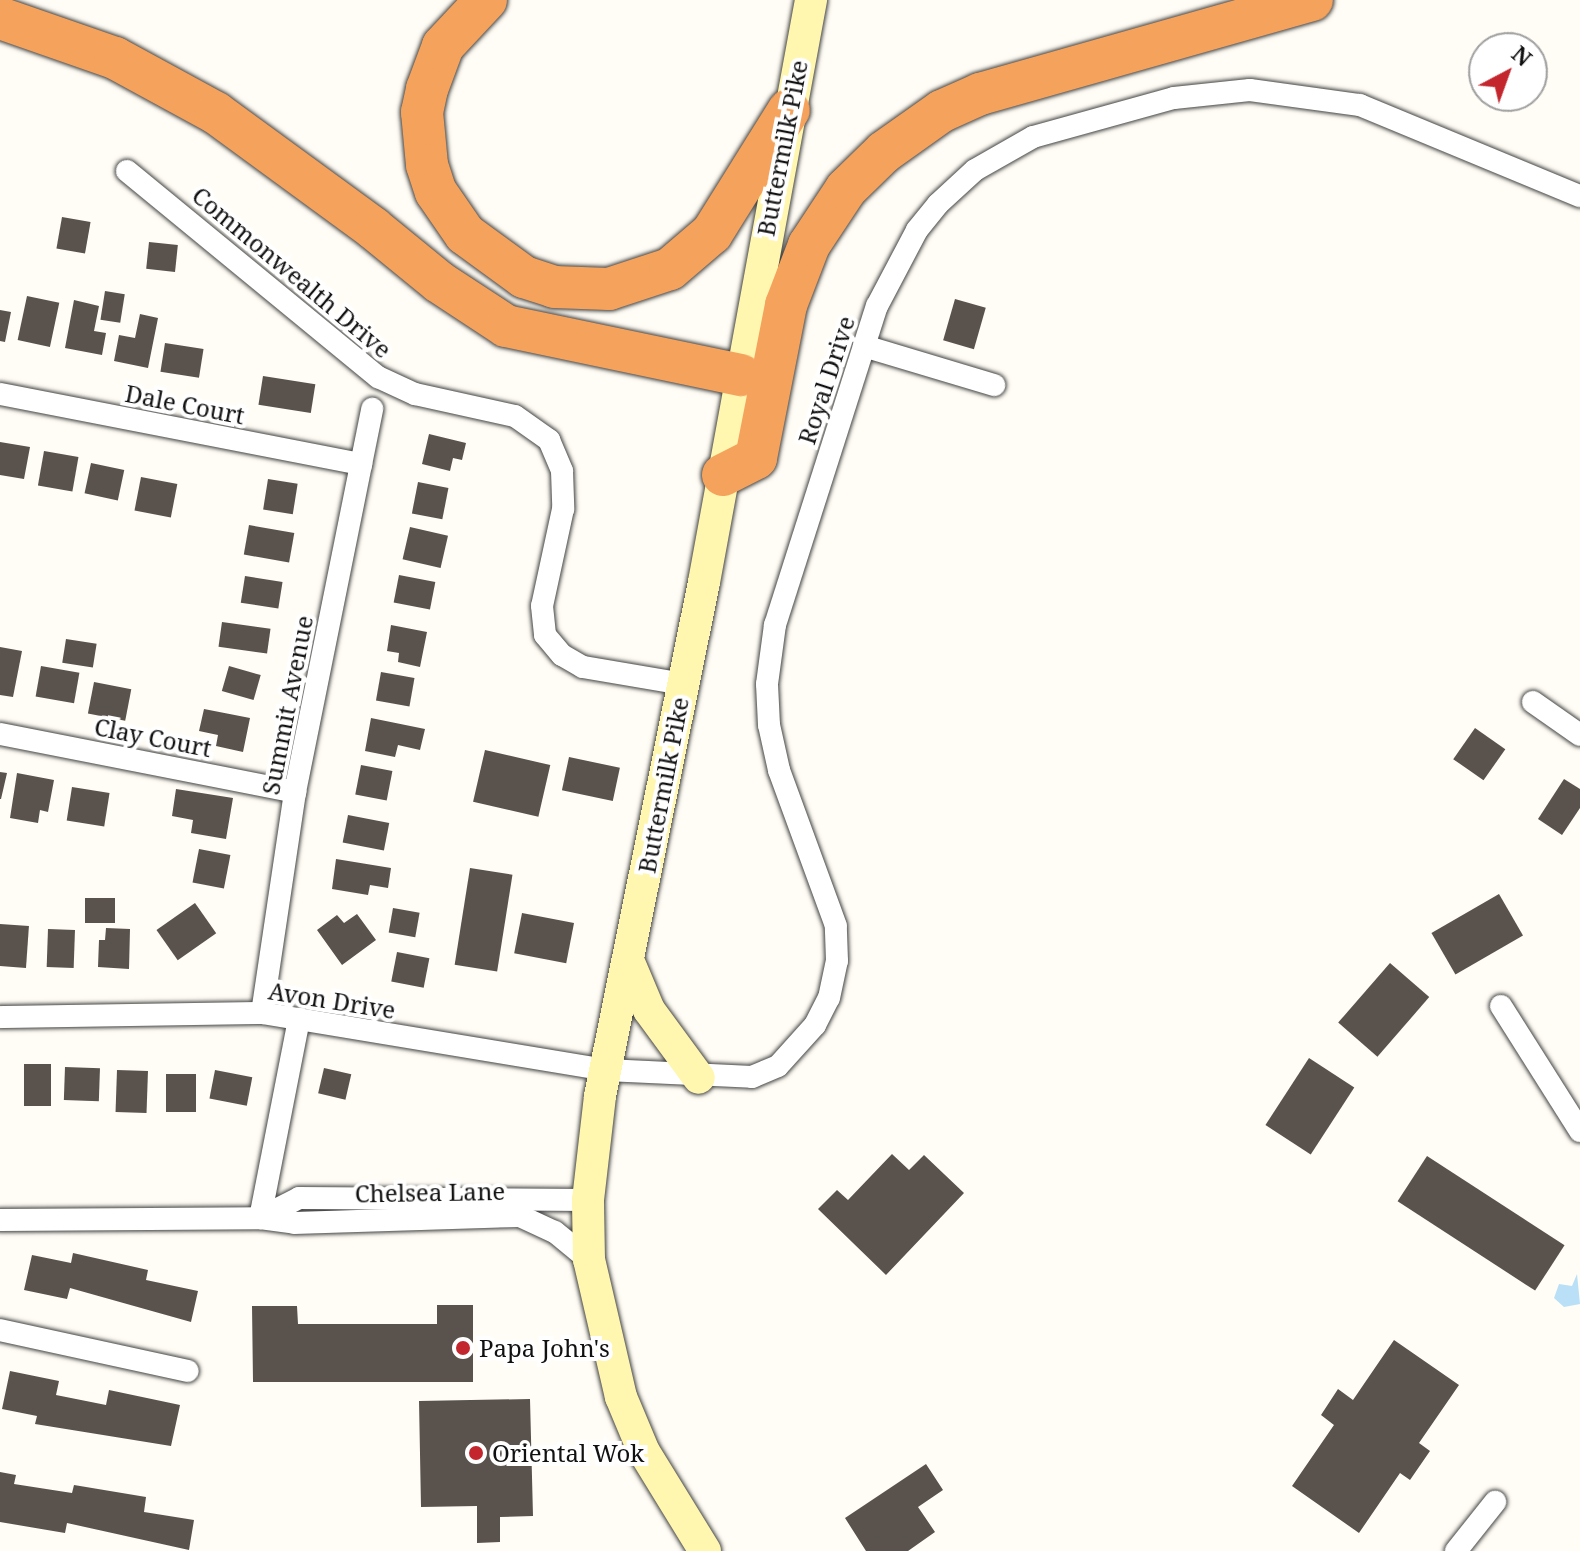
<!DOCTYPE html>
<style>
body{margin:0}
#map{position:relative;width:1580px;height:1551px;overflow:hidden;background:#fffdf5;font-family:"Noto Serif",serif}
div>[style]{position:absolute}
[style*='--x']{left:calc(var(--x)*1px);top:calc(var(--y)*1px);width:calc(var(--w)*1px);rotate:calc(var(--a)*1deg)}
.water>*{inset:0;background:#b9e0f7}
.building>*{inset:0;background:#5a524d;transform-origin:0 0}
.roads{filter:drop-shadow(0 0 2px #444) drop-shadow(0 0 2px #444)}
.street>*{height:22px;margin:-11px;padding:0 11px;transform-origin:11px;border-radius:11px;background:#fff}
.secondary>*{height:32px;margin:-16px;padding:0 16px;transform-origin:16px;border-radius:16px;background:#fff6b0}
.highway>*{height:42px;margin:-21px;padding:0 21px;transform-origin:21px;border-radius:21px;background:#f5a25d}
.dots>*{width:22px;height:22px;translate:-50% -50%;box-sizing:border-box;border:4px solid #fff;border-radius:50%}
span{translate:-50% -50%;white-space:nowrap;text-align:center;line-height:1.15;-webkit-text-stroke:8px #fff;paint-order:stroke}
.street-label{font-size:24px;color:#111}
.poi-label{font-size:24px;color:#111}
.left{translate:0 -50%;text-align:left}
.north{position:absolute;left:1468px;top:32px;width:80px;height:80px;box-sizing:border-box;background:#fff;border:2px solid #a0a0a0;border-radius:50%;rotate:41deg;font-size:22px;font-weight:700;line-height:32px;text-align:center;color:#111}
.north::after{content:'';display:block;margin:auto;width:28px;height:36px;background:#c4262e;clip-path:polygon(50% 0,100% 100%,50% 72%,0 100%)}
</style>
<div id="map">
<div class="water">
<div style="clip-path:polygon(1577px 1274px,1580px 1304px,1564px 1307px,1554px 1298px,1559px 1284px,1572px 1286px)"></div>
</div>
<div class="building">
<div style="left:62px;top:217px;width:29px;height:32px;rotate:10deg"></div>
<div style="left:149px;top:242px;width:29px;height:27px;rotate:6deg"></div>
<div style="left:105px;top:291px;width:20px;height:29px;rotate:9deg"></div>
<div style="left:27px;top:296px;width:33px;height:45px;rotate:12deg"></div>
<div style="left:955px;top:299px;width:32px;height:43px;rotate:16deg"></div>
<div style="clip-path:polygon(74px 300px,99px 306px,94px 331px,106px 333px,102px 355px,65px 348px)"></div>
<div style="clip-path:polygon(0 310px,11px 312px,5px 342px,0 341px)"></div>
<div style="clip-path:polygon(140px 314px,158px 318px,148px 368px,114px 361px,119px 335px,135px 338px)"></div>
<div style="left:165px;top:343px;width:39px;height:29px;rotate:9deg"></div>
<div style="left:263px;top:376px;width:53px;height:29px;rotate:9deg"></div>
<div style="clip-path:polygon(429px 434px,466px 443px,462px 460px,453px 458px,450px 471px,422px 464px)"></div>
<div style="clip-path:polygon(0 442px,30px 447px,24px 479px,0 475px)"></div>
<div style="left:44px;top:451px;width:35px;height:35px;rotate:10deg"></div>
<div style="left:91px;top:463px;width:34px;height:31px;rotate:12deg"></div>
<div style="left:141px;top:477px;width:37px;height:34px;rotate:11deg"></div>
<div style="left:268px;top:479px;width:30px;height:31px;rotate:9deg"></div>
<div style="left:418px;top:482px;width:31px;height:32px;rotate:11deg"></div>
<div style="left:249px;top:525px;width:46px;height:30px;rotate:10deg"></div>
<div style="left:410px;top:527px;width:39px;height:33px;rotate:13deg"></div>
<div style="left:399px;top:575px;width:37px;height:28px;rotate:11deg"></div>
<div style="left:245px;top:576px;width:38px;height:27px;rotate:9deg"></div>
<div style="left:222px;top:622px;width:49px;height:25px;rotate:8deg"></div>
<div style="clip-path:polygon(391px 625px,427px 632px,420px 667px,398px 662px,399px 653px,387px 651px)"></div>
<div style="left:66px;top:639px;width:31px;height:24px;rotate:9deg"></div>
<div style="clip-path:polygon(0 647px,22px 651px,13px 697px,0 695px)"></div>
<div style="left:41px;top:666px;width:39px;height:31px;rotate:10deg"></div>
<div style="left:229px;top:666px;width:33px;height:26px;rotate:16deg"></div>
<div style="left:381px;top:672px;width:34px;height:29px;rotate:10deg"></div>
<div style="left:94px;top:682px;width:38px;height:32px;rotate:11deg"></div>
<div style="clip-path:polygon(204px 709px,250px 718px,243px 752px,216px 746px,218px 735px,199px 731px)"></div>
<div style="clip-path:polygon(371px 718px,425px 729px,420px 750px,398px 745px,395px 757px,365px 751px)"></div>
<div style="left:1475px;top:728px;width:37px;height:38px;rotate:35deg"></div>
<div style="left:485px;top:750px;width:67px;height:53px;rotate:13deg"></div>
<div style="left:569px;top:757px;width:52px;height:34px;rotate:12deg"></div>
<div style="left:361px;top:765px;width:32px;height:30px;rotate:11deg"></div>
<div style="clip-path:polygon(0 772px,7px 773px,1px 799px,0 799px)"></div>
<div style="clip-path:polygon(17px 773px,54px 780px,48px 812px,40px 810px,38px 823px,10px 818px)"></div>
<div style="clip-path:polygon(1564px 779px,1580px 789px,1580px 808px,1562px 835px,1538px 819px)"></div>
<div style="left:72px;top:787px;width:38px;height:34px;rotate:9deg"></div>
<div style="clip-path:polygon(176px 789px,233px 798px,226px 839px,191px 833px,193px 820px,172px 816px)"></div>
<div style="left:348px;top:815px;width:42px;height:28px;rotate:11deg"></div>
<div style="left:199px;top:849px;width:32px;height:34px;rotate:11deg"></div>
<div style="clip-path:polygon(336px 859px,391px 868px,388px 888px,370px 885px,368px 895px,332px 889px)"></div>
<div style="left:470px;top:868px;width:43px;height:98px;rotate:9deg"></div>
<div style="left:1499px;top:894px;width:48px;height:78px;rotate:60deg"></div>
<div style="left:85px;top:898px;width:30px;height:25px"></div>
<div style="left:195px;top:903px;width:37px;height:47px;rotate:55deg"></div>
<div style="left:393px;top:908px;width:27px;height:25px;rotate:10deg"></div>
<div style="left:522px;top:913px;width:53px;height:41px;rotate:11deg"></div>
<div style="clip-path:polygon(357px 914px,376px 940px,342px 965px,317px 930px,337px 915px,344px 923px)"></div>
<div style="left:0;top:924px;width:29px;height:42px;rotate:4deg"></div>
<div style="clip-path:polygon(106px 928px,130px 929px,129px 969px,98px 967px,99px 940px,105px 940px)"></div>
<div style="left:48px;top:929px;width:27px;height:38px;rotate:2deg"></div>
<div style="left:397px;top:952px;width:33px;height:30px;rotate:11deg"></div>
<div style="left:1390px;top:963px;width:52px;height:79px;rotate:41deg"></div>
<div style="left:1309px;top:1058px;width:54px;height:80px;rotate:33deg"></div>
<div style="left:24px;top:1064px;width:27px;height:42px"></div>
<div style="left:65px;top:1067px;width:35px;height:33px;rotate:2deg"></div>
<div style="left:324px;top:1068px;width:28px;height:26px;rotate:13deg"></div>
<div style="left:117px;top:1070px;width:31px;height:42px;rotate:2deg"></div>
<div style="left:215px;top:1070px;width:38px;height:29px;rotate:11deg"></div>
<div style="left:166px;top:1074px;width:30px;height:38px"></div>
<div style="clip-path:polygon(892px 1154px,909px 1170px,924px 1155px,964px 1193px,886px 1275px,818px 1209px,837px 1190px,848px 1200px)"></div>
<div style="left:1427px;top:1156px;width:164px;height:54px;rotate:33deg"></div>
<div style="clip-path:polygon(73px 1253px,148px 1270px,146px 1280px,198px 1291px,191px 1322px,70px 1288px,67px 1299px,24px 1290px,32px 1255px,71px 1263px)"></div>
<div style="clip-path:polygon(437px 1305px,473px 1305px,473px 1382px,253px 1382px,252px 1306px,297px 1306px,298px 1324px,437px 1324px)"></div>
<div style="clip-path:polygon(1394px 1340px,1459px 1385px,1419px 1443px,1430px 1451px,1410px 1480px,1400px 1473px,1359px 1533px,1292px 1486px,1334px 1425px,1321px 1415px,1338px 1389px,1353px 1400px)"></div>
<div style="clip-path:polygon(10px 1371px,59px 1381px,56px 1395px,106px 1405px,109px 1390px,180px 1405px,171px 1446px,35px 1424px,37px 1416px,2px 1409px)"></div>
<div style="clip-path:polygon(530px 1399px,533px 1516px,500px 1517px,500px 1542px,477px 1543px,477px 1506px,421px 1507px,419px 1401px)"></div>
<div style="clip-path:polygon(926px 1464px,943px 1490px,918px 1507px,935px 1532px,908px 1551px,866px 1551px,845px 1518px)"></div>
<div style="clip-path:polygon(0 1472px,16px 1475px,14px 1484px,72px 1493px,74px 1485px,146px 1497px,144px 1512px,194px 1520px,189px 1550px,67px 1523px,65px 1533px,0 1522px)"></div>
</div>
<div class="roads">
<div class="street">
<div style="--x:127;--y:171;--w:325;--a:39.4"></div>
<div style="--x:378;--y:377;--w:41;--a:24.7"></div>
<div style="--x:415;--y:394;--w:102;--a:12.4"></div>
<div style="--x:515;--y:416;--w:42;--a:35.2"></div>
<div style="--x:549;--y:440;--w:34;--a:67"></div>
<div style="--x:562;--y:471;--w:38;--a:88"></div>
<div style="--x:563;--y:509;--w:99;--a:102.2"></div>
<div style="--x:542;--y:606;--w:29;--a:84"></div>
<div style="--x:545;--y:635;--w:26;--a:50"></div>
<div style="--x:562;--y:655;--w:24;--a:30"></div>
<div style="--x:583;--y:667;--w:102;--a:9.6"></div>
<div style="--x:864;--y:346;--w:136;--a:16.7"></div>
<div style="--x:0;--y:394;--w:368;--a:11"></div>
<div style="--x:1533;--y:702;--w:57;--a:35.1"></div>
<div style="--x:0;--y:734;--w:301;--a:11.1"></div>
<div style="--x:1501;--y:1006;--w:148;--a:57.7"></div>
<div style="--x:262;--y:1013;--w:223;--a:-81.5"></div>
<div style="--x:295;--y:792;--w:391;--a:-78.6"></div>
<div style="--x:0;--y:1017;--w:262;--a:-0.9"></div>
<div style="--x:262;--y:1013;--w:349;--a:9.4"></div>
<div style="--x:606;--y:1070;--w:146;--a:2.7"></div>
<div style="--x:752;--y:1077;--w:28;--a:-23"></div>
<div style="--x:778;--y:1066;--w:55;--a:-47.9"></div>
<div style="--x:815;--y:1025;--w:30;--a:-63"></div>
<div style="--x:829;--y:998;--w:38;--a:-78"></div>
<div style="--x:837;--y:961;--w:35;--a:-92"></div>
<div style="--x:836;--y:926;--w:166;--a:-110.1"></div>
<div style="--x:779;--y:770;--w:46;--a:-102.5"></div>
<div style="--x:769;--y:725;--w:41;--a:-92.8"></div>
<div style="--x:767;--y:684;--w:60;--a:-82.3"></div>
<div style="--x:775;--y:625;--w:335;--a:-72.3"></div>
<div style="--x:877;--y:306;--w:86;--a:-62.2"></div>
<div style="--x:917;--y:230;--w:33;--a:-51"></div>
<div style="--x:938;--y:204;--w:50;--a:-42.6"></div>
<div style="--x:975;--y:170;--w:67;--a:-29.6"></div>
<div style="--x:1033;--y:137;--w:146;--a:-15.5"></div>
<div style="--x:1174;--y:98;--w:76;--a:-6"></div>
<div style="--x:1250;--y:90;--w:111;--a:7.8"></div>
<div style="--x:1360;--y:105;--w:238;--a:22.5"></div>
<div style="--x:260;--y:1218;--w:44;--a:-27.1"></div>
<div style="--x:299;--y:1198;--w:289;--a:0.4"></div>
<div style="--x:260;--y:1218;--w:203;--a:-78.9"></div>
<div style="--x:0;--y:1220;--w:260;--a:-0.4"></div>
<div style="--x:260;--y:1218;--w:34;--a:8"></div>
<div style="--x:294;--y:1223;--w:226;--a:-1.8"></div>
<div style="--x:520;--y:1216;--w:38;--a:25"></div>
<div style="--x:555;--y:1232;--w:44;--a:39.5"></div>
<div style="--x:0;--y:1330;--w:192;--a:12.3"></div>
<div style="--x:1456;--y:1551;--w:63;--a:-51.5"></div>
</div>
<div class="secondary">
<div style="--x:628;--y:960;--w:54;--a:67.2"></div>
<div style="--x:649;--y:1010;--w:84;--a:53.7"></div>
<div style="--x:705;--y:1551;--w:116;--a:-121.6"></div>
<div style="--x:644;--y:1452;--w:60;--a:-112.7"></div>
<div style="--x:621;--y:1397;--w:141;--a:-103.1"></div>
<div style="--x:589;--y:1260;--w:60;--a:-91"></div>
<div style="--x:588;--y:1200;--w:105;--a:-83.4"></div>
<div style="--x:600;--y:1096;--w:524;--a:-78.56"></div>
<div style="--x:704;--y:582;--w:592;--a:-79.58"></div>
</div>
<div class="highway">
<div style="--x:486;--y:0;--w:63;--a:133.1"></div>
<div style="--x:443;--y:46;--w:46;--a:110.4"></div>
<div style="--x:427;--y:89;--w:24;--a:102"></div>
<div style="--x:422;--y:112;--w:53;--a:84.6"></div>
<div style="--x:427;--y:165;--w:28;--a:72"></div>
<div style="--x:436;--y:192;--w:51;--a:55.4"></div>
<div style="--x:465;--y:234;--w:73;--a:36.1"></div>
<div style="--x:524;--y:277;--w:32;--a:18"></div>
<div style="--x:554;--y:287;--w:55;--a:2.1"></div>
<div style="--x:609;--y:289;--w:64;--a:-18.2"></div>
<div style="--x:670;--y:269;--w:55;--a:-40.6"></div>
<div style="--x:712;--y:233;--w:145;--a:-58"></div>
<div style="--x:0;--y:18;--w:122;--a:19.2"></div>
<div style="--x:115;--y:58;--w:115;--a:28.6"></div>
<div style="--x:216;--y:113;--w:195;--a:36.2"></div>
<div style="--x:373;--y:228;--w:85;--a:39.3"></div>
<div style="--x:439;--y:282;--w:80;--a:33.3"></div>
<div style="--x:506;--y:326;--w:240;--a:11.8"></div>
<div style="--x:723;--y:475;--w:37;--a:-27"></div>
<div style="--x:756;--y:458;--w:156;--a:-78.9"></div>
<div style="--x:786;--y:305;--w:64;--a:-69"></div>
<div style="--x:809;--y:245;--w:67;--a:-56.5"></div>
<div style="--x:846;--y:189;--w:53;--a:-44.2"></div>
<div style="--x:884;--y:152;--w:71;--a:-35.3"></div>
<div style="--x:942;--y:111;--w:42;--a:-24.1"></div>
<div style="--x:980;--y:94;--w:345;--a:-15.8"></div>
</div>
</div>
<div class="dots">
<div style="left:463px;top:1348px;background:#c4262e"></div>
<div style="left:476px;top:1453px;background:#c4262e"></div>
</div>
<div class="street-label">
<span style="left:782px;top:148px;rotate:-79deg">Buttermilk Pike</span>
<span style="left:292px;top:272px;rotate:40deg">Commonwealth Drive</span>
<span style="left:826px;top:380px;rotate:-72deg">Royal Drive</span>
<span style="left:185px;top:404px;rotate:11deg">Dale Court</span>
<span style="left:287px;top:705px;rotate:-79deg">Summit Avenue</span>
<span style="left:153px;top:737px;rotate:11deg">Clay Court</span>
<span style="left:663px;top:785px;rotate:-79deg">Buttermilk Pike</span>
<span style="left:332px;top:1000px;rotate:9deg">Avon Drive</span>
<span style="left:430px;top:1192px;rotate:-1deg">Chelsea Lane</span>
</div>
<div class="poi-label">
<span class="left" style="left:479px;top:1348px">Papa John's</span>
<span class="left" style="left:492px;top:1453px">Oriental Wok</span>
</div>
<div class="north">N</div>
</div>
